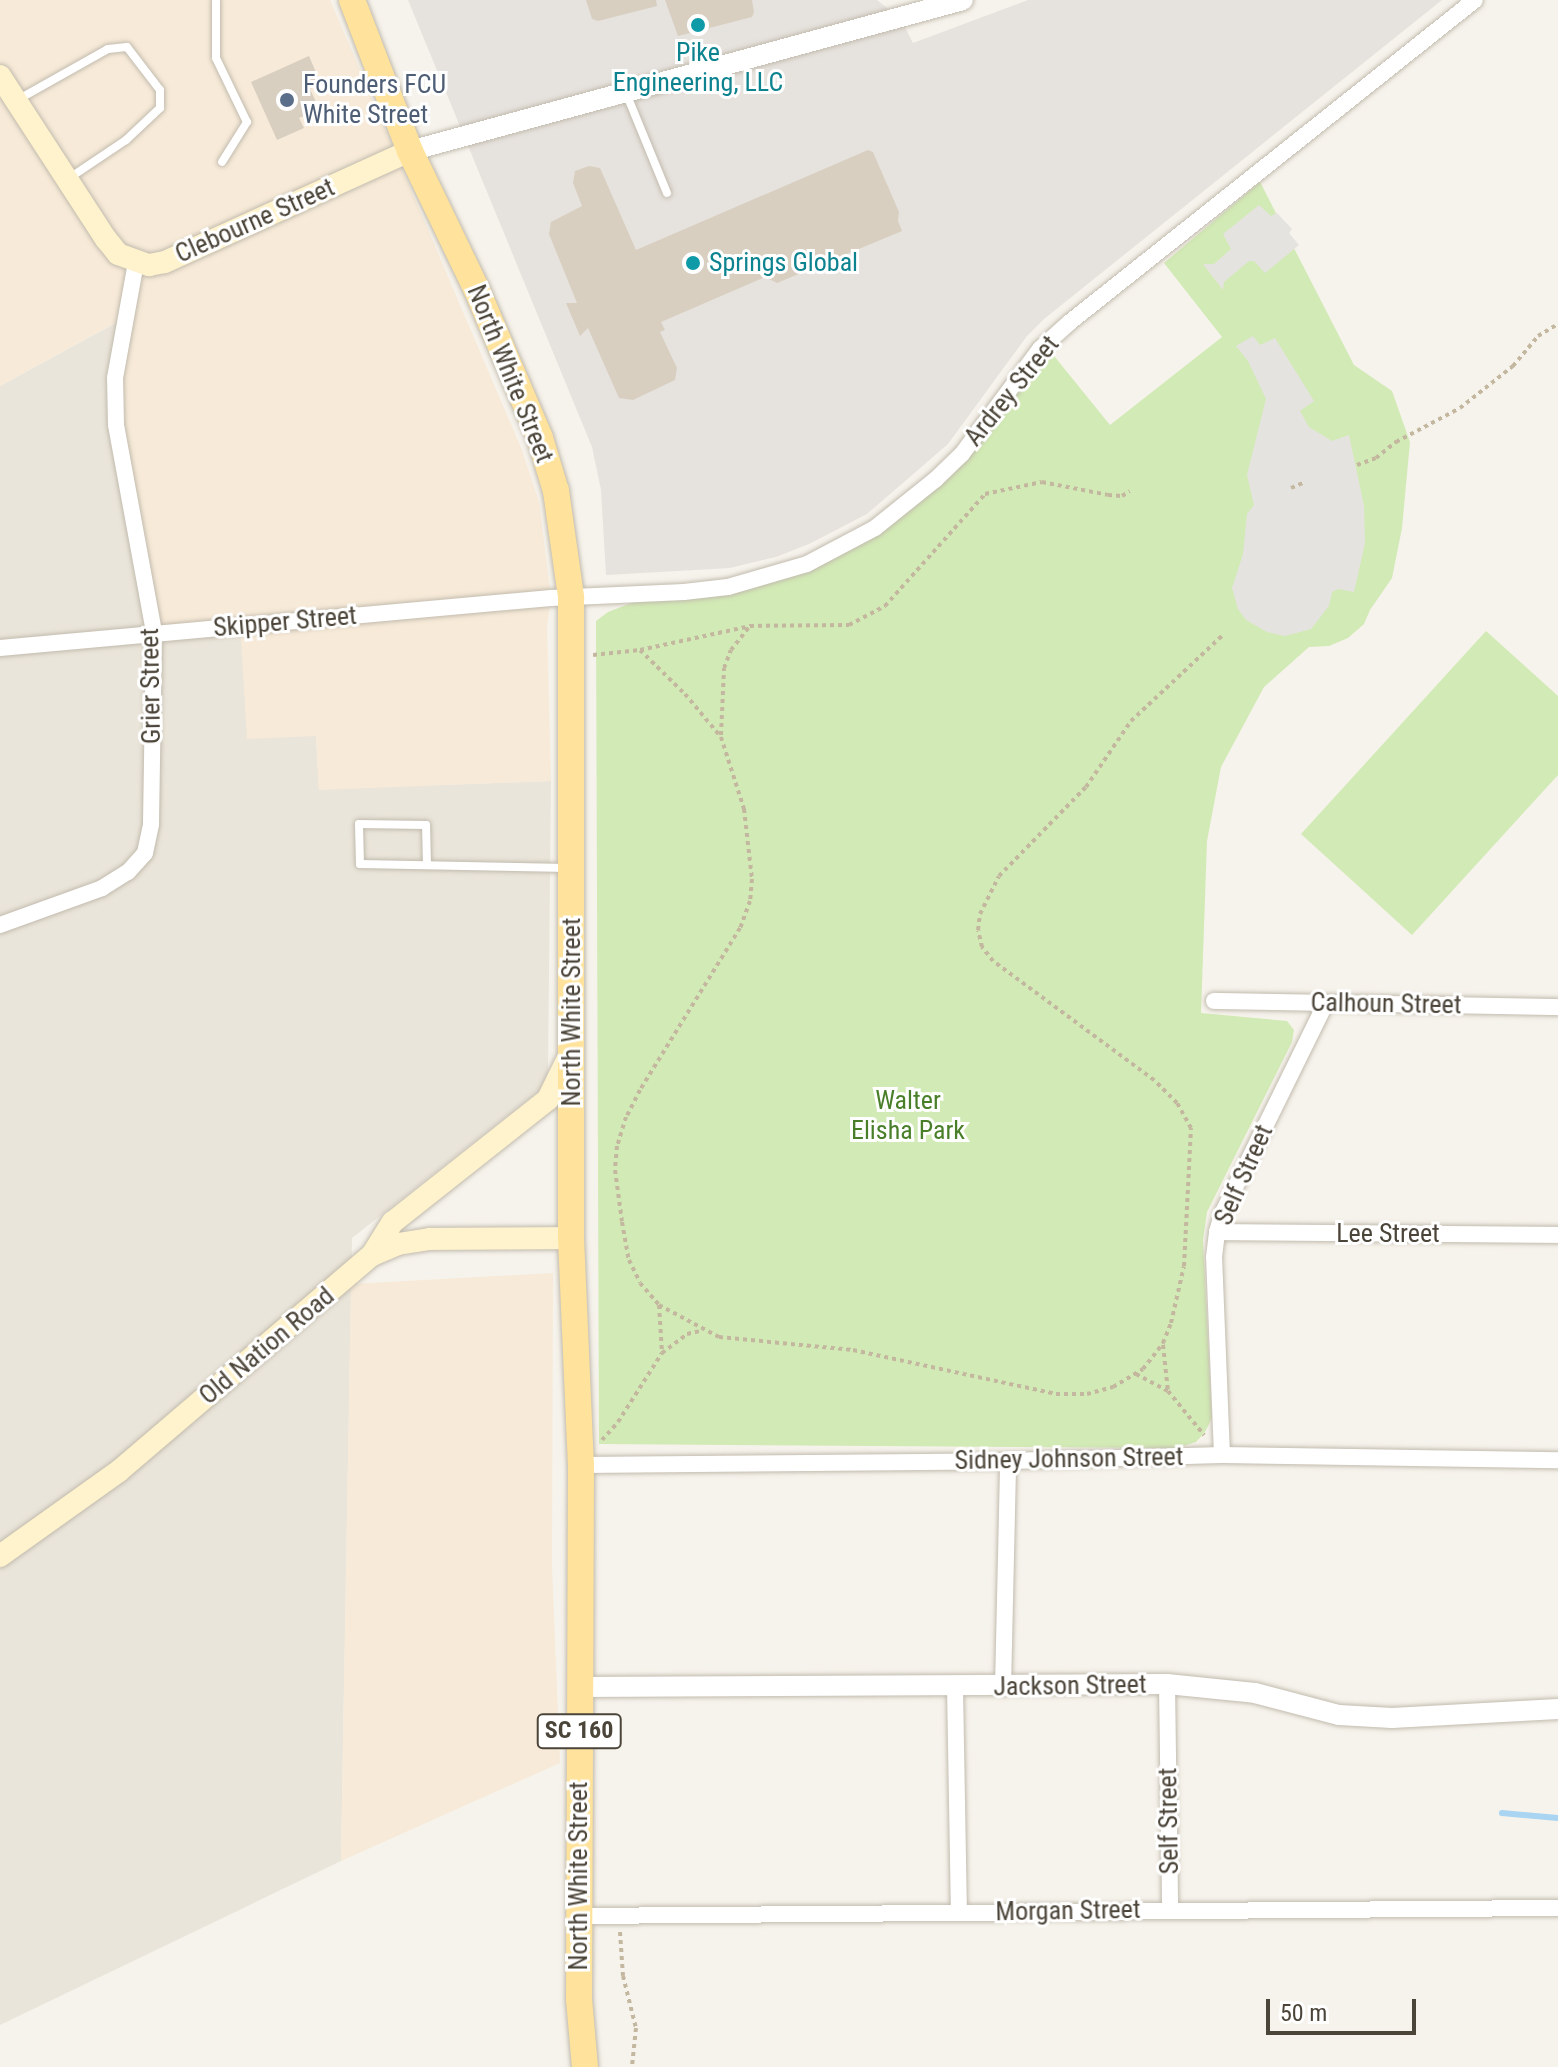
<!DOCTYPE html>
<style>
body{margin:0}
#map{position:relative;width:1558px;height:2067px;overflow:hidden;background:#f6f3ec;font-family:"Roboto Condensed",sans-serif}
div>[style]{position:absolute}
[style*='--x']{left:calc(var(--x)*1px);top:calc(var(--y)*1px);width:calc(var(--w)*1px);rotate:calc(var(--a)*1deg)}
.residential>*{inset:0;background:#eae5da}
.commercial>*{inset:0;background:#f7ead8}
.industrial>*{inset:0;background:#e6e2dd}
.green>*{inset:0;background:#d2eab5}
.parking>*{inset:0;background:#e5e3e0}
.stream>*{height:6px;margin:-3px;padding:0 3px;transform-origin:3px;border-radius:3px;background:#a9d4f2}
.building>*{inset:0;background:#d8cfc1}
.path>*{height:4px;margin-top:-2px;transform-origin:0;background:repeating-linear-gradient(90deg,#c4b79f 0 4px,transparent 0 8px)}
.roads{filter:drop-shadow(0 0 2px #c2bbae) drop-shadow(0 0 2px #c2bbae)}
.service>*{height:8px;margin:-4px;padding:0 4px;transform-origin:4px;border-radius:4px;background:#fff}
.minor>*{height:16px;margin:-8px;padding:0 8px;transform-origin:8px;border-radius:8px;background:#fff}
.tertiary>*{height:20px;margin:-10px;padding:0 10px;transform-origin:10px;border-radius:10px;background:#fff}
.secondary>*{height:22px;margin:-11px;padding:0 11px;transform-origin:11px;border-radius:11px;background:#fff3cd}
.primary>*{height:26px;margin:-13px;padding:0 13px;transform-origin:13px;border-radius:13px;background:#ffe39c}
.dots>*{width:22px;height:22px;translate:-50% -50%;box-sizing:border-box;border:4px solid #fff;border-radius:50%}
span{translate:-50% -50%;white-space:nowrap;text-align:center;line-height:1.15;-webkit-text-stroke:6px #fff;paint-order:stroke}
.shield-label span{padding:2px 6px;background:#fff;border:2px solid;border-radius:6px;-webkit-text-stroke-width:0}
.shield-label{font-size:24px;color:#4b4439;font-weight:700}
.culture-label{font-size:26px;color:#0d838f}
.left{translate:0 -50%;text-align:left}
.service-label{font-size:26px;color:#4e5e75}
.street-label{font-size:26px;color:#4b4439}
.park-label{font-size:26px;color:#4a7f2a}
.scale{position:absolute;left:1266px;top:1999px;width:150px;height:36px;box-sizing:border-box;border:4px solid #4b4439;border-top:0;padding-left:10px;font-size:24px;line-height:28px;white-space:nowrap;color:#4b4439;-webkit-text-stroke:6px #fff;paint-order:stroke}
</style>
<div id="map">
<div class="residential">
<div style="clip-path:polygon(132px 314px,240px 622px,316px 736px,319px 789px,551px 781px,548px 1068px,545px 1086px,352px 1238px,341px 1861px,0 2025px,0 386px)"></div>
</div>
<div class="commercial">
<div style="clip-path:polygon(0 0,330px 0,522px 450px,539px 502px,551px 598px,547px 626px,551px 781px,319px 790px,316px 736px,247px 739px,240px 622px,158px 627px,127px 464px,120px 381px,131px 314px,0 386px)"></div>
<div style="clip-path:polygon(553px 1273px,552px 1567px,560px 1763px,341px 1861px,351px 1284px)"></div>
</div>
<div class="industrial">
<div style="clip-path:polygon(408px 0,877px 0,901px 19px,913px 43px,1028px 0,1442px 0,1044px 319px,1027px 336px,948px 444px,867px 514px,809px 544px,776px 557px,730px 568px,606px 575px,601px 490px,592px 447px)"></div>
</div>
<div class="green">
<div style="clip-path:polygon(1260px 182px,1354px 365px,1392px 391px,1410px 442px,1402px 528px,1392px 578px,1370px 610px,1364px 624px,1348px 638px,1329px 646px,1309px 647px,1264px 687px,1221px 767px,1207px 841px,1201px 1013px,1287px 1021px,1294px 1030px,1292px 1042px,1207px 1212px,1203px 1240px,1212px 1418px,1205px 1432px,1196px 1442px,1177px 1448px,599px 1444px,596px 621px,608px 612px,647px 597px,775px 580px,941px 480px,1046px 346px,1110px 425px,1222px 337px,1164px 263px)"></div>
<div style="clip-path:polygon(1486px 631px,1558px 696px,1558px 775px,1412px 935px,1301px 834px)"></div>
</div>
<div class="parking">
<div style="clip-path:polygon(1259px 205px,1271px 216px,1277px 213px,1292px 229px,1289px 233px,1299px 245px,1265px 273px,1254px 261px,1249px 261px,1224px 282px,1223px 290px,1203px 264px,1214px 264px,1231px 249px,1223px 234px)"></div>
<div style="clip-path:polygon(1253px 336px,1260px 345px,1275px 338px,1314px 401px,1300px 411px,1309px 427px,1332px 441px,1349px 435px,1364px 506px,1365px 543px,1354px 592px,1338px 589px,1332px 592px,1329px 606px,1311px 629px,1285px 636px,1267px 632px,1246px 620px,1238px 609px,1232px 588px,1243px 554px,1247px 514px,1254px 505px,1247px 475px,1266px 399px,1248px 361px,1236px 346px)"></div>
</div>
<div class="stream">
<div style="--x:1502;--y:1813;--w:56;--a:5.1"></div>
</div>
<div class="building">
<div style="clip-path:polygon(586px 0,656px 0,657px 6px,598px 21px,592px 19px)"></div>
<div style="clip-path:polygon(665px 0,752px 0,754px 12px,752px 17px,678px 36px)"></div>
<div style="clip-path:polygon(309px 56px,321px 84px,310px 89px,316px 102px,311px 113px,299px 118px,304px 128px,277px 140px,251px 82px)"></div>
<div style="clip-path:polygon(868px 150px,873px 152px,899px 212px,898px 221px,902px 231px,777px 283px,765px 277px,661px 322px,665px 330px,660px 332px,677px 368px,675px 380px,633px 400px,619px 398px,588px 328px,580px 336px,566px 303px,577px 303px,549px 234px,551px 222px,582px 206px,573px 183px,575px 171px,589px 166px,600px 168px,636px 250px)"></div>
</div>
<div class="path">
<div style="--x:1357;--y:465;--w:20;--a:-20"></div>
<div style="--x:1376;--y:458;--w:26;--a:-39"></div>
<div style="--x:1396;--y:442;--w:72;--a:-28"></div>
<div style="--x:1460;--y:408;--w:68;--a:-38.4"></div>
<div style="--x:1513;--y:366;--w:39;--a:-50"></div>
<div style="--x:1538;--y:336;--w:23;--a:-31"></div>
<div style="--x:1291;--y:488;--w:15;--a:-23"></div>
<div style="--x:640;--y:650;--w:63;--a:44.4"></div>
<div style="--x:685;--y:694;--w:56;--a:50.1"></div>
<div style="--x:721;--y:737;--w:76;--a:72.3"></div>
<div style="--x:744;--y:809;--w:70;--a:83.5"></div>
<div style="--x:752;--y:879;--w:22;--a:95"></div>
<div style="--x:750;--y:901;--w:29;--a:110"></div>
<div style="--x:740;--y:928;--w:190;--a:121.7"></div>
<div style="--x:640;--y:1090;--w:30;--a:117"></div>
<div style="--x:626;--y:1117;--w:30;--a:107"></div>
<div style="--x:617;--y:1146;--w:24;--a:95"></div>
<div style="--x:615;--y:1170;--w:52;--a:82.3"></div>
<div style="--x:622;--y:1222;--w:39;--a:80"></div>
<div style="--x:629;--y:1260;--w:25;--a:64"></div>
<div style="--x:640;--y:1283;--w:29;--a:49"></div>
<div style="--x:659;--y:1305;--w:68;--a:28.1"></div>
<div style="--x:719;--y:1337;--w:135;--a:5.5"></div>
<div style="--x:853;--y:1350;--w:208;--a:12.2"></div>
<div style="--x:1056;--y:1394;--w:31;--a:0"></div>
<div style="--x:1087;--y:1394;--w:27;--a:-15"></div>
<div style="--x:1113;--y:1387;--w:35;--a:-31"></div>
<div style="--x:1143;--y:1369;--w:33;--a:-52"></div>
<div style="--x:1163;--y:1343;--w:22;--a:-68"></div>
<div style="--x:1171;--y:1323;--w:58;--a:-77.2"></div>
<div style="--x:1184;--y:1266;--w:138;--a:-87.1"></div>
<div style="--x:1191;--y:1128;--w:29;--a:-119"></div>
<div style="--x:1177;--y:1103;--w:33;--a:-135"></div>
<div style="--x:1154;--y:1080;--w:200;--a:-143.5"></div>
<div style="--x:993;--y:961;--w:18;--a:-128"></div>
<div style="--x:982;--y:947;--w:17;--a:-103"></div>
<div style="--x:978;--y:930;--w:16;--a:-83"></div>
<div style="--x:980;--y:914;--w:42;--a:-63.4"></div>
<div style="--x:999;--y:876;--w:124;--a:-45.7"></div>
<div style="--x:1086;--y:787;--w:80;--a:-55.7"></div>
<div style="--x:1131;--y:721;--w:127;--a:-43.1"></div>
<div style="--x:593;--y:655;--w:47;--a:-6.1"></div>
<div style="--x:640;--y:650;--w:113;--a:-12.3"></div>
<div style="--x:750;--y:626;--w:99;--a:-0.6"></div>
<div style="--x:849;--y:625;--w:41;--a:-27.8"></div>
<div style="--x:885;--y:606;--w:150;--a:-48.2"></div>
<div style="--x:985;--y:494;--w:58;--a:-11.9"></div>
<div style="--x:1042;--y:482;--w:67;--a:11.1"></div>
<div style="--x:1108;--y:495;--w:14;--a:4"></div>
<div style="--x:1122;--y:496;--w:9;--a:-32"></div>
<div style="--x:721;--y:735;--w:67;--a:-87.4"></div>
<div style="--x:724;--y:668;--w:19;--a:-69"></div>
<div style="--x:731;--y:650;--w:29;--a:-52"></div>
<div style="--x:659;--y:1305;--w:48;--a:86.4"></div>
<div style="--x:1163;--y:1345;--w:46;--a:83.8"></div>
<div style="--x:1168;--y:1391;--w:57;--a:50.7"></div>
<div style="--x:1136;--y:1374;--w:36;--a:28"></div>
<div style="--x:602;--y:1440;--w:24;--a:-48"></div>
<div style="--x:618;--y:1422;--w:82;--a:-57.5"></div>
<div style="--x:662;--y:1353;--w:31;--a:-37"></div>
<div style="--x:687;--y:1334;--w:13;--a:-13"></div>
<div style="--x:620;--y:1932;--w:44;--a:86.1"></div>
<div style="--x:623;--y:1976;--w:54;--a:76"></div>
<div style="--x:636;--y:2028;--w:39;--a:96"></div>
</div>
<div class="roads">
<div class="service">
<div style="--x:216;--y:0;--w:58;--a:90"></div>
<div style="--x:216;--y:58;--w:71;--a:64.2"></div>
<div style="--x:247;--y:122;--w:47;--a:122"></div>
<div style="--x:626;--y:93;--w:108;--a:67.7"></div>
<div style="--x:19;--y:99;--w:102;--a:-29.3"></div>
<div style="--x:108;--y:49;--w:19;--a:-6"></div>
<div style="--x:127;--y:47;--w:54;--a:52.5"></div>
<div style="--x:160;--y:90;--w:18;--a:90"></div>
<div style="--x:160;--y:108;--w:47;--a:136.7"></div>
<div style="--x:126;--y:140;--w:70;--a:146.1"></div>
<div style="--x:427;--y:865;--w:40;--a:-91.4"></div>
<div style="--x:426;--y:825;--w:67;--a:-179.1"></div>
<div style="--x:359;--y:824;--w:40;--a:88.6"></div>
<div style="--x:360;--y:864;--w:208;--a:1.1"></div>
</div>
<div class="minor">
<div style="--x:0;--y:648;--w:553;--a:-5.19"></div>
<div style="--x:551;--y:598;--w:133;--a:-2.6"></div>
<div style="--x:684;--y:592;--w:44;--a:-6.5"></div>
<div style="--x:728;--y:587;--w:82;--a:-16.2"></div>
<div style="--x:807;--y:564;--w:77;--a:-27.9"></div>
<div style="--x:875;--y:528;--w:77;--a:-38.7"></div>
<div style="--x:935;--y:480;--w:37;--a:-44"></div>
<div style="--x:962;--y:454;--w:131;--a:-53.4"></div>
<div style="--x:1040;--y:349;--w:40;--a:-42"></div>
<div style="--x:1070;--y:322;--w:517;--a:-38.49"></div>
<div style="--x:0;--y:925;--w:109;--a:-19.9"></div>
<div style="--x:102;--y:888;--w:31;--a:-32"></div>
<div style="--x:128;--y:872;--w:25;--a:-48"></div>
<div style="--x:145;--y:853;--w:30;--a:-78"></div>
<div style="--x:151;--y:824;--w:192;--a:-89.1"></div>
<div style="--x:154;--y:632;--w:211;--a:-100.4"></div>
<div style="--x:116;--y:424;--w:46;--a:-91.2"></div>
<div style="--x:115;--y:378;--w:118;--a:-79.7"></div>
<div style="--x:1214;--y:1001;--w:344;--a:1"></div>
<div style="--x:1217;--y:1232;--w:341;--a:0.5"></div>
<div style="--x:1222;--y:1455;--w:198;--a:-92.3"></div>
<div style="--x:1214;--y:1257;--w:25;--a:-83"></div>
<div style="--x:1217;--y:1232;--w:19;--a:-74"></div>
<div style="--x:1222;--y:1214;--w:235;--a:-63.8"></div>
<div style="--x:581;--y:1465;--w:427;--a:-0.5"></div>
<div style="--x:1008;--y:1461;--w:214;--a:-1.6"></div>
<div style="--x:1222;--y:1455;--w:336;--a:0.9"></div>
<div style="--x:1167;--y:1684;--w:225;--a:89.2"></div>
<div style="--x:955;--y:1687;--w:225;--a:89"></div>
<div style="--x:1003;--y:1688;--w:227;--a:-88.7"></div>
<div style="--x:579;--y:1916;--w:979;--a:-0.47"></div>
</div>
<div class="tertiary">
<div style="--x:410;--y:151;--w:573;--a:-15.27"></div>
<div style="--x:579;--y:1687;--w:588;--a:-0.29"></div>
<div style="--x:1167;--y:1684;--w:88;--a:5.8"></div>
<div style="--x:1255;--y:1693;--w:87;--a:14.7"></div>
<div style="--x:1339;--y:1715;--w:53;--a:3.2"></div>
<div style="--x:1392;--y:1718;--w:166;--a:-3.1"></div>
</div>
<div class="secondary">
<div style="--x:0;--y:76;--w:194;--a:57"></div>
<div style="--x:106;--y:239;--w:19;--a:51"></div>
<div style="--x:118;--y:254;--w:33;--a:20"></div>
<div style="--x:149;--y:265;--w:16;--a:-11"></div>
<div style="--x:165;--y:262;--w:269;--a:-24.4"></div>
<div style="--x:372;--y:1255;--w:39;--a:-58"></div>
<div style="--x:393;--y:1222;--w:198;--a:-38.4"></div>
<div style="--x:548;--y:1099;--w:55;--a:-63.9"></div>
<div style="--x:0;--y:1556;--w:146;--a:-35.5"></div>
<div style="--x:119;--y:1471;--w:333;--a:-40.5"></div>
<div style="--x:372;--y:1255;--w:28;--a:-23"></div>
<div style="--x:398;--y:1244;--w:32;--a:-9"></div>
<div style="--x:430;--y:1239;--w:141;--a:-0.4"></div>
</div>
<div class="primary">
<div style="--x:352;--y:0;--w:162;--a:69"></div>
<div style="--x:410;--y:151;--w:152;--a:64.3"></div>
<div style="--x:476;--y:288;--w:163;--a:66.9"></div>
<div style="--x:540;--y:438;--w:55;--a:73.2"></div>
<div style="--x:556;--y:491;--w:107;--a:81.9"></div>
<div style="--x:571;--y:597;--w:641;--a:90"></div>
<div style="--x:571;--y:1238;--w:227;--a:87.5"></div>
<div style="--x:581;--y:1465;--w:534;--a:90.21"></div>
<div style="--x:579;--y:1999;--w:68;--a:85"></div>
</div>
</div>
<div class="dots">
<div style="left:698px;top:25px;background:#0f9aa8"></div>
<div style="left:287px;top:100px;background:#5c6f8a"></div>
<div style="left:693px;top:263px;background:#0f9aa8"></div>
</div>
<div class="shield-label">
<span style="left:579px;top:1731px">SC 160</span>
</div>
<div class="culture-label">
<span style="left:698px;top:68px">Pike<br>Engineering, LLC</span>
<span class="left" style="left:709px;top:263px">Springs Global</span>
</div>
<div class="service-label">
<span class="left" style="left:303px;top:100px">Founders FCU<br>White Street</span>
</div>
<div class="street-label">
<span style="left:255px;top:221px;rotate:-24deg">Clebourne Street</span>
<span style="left:510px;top:374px;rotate:68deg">North White Street</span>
<span style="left:1012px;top:391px;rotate:-51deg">Ardrey Street</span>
<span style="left:285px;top:622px;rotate:-5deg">Skipper Street</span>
<span style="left:151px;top:686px;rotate:-91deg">Grier Street</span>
<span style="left:1386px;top:1004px;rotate:1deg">Calhoun Street</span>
<span style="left:572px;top:1012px;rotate:-90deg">North White Street</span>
<span style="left:1244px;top:1175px;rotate:-66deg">Self Street</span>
<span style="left:1388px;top:1234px">Lee Street</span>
<span style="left:267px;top:1346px;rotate:-40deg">Old Nation Road</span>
<span style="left:1069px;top:1459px;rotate:-1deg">Sidney Johnson Street</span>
<span style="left:1070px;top:1686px;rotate:-1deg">Jackson Street</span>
<span style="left:1169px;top:1821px;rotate:-91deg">Self Street</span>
<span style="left:579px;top:1876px;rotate:-90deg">North White Street</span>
<span style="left:1068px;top:1911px;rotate:-1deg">Morgan Street</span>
</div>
<div class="park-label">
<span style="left:908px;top:1116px">Walter<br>Elisha Park</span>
</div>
<div class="scale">50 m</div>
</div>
